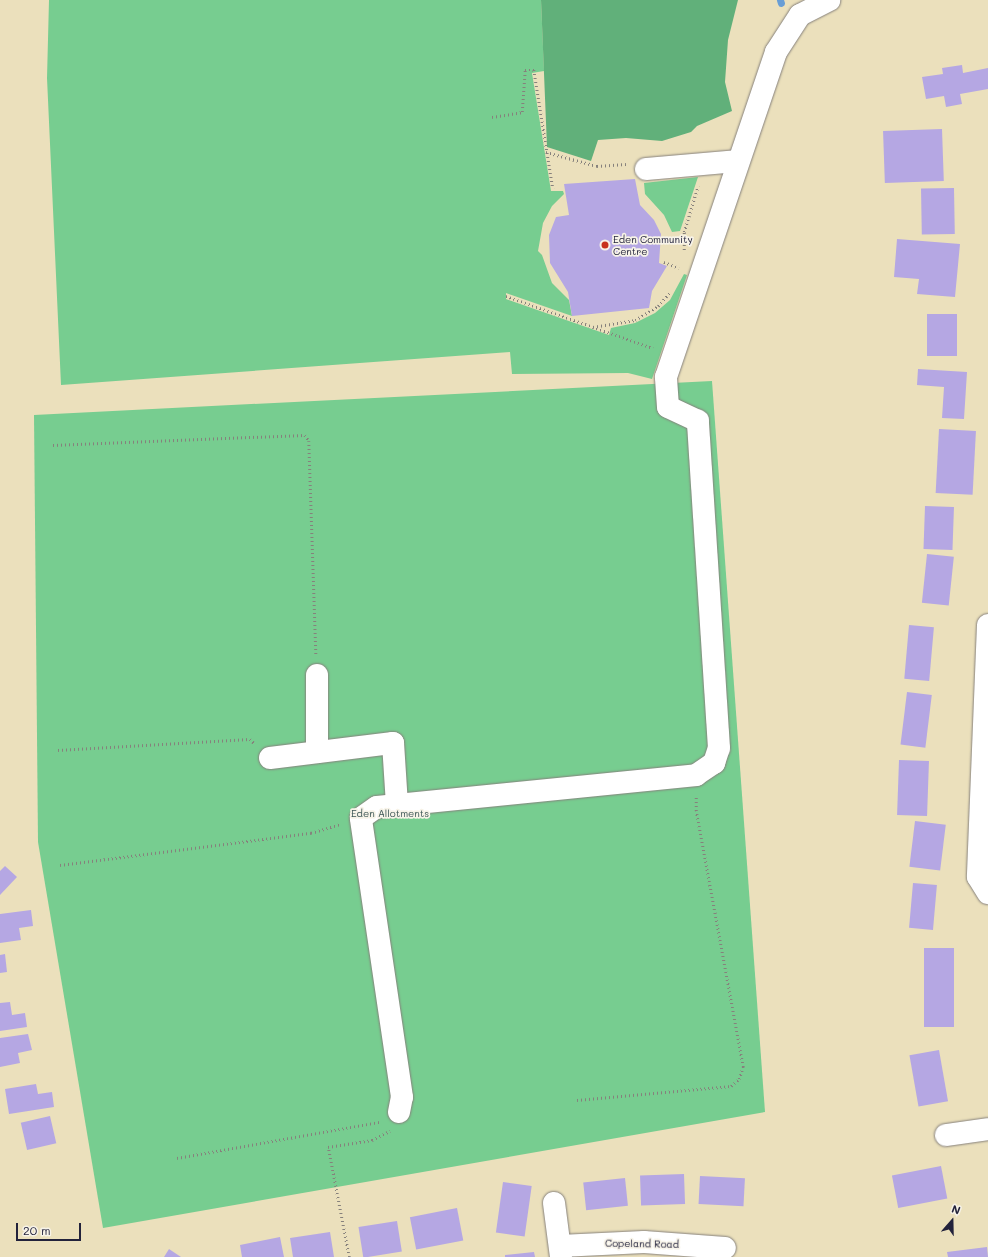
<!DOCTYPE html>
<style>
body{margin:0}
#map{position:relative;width:988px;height:1257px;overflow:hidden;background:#ebe0bc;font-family:Mali,sans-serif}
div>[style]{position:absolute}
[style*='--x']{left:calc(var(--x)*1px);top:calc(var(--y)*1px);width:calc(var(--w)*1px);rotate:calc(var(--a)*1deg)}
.green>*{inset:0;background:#77cd90}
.forest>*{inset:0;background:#61b07a}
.stream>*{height:7px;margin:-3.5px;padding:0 3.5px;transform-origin:3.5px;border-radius:3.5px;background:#699ed5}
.building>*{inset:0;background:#b5a7e3;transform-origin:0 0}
.path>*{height:2.5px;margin-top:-1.25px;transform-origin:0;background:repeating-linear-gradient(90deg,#86817c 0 1px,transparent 0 4px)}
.roads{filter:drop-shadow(0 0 1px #86817c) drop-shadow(0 0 1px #86817c)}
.minor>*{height:22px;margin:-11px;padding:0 11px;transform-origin:11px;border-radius:11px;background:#fff}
.dots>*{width:11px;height:11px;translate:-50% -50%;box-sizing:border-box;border:2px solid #f7f3e8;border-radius:50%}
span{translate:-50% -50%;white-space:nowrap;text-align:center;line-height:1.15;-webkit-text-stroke:3.5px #f7f3e8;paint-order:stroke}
.poi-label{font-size:10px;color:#22223b}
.left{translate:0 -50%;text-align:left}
.park-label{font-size:10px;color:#3c5554}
.street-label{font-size:10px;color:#22223b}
.north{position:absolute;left:932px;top:1201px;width:40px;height:40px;-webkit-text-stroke:3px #f7f3e8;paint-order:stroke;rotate:20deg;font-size:11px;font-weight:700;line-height:16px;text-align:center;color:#22223b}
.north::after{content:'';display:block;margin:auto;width:14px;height:18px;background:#22223b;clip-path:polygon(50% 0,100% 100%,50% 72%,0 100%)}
.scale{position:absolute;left:16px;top:1223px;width:65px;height:18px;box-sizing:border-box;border:2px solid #22223b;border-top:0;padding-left:5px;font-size:12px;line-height:14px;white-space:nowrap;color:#22223b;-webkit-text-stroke:3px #f7f3e8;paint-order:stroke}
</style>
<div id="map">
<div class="green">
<div style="clip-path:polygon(49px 0,541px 0,544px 71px,532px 73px,551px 191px,563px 191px,564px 194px,552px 206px,543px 223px,538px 251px,542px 255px,552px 283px,569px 300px,572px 316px,506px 293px,506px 299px,609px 335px,611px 328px,635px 323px,655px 313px,670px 300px,684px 274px,687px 275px,652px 379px,628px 373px,512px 374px,510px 352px,61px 385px,47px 78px)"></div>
<div style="clip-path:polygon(698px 177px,680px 231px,672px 232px,664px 215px,645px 194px,644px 183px)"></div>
<div style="clip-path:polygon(712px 381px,765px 1112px,103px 1228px,38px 842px,34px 415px)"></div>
</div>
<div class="forest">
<div style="clip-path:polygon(541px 0,738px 0,728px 40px,725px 82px,732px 111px,697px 126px,691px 132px,662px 141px,626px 138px,598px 140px,591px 161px,547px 147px)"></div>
</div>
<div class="stream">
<div style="--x:780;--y:0;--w:3;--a:72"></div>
</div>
<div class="building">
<div style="clip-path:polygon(962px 65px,963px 73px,988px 68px,988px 89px,960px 94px,962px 104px,946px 107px,944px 96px,926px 99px,922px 77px,943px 74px,942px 68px)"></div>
<div style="left:942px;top:129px;width:52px;height:59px;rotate:88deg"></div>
<div style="clip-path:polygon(635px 179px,640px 205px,654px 220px,661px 234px,659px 263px,667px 266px,652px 291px,649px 308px,572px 316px,568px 292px,550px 263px,549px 235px,556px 217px,569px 215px,564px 184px)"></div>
<div style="left:954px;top:188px;width:46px;height:33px;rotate:89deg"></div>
<div style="clip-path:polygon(897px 239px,960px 244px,955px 297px,917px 294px,919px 279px,894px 277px)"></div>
<div style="left:927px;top:314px;width:30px;height:42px"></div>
<div style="clip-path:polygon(918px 369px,967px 372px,964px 419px,942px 418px,944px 387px,917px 385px)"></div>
<div style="left:939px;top:429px;width:37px;height:64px;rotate:3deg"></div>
<div style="left:925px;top:506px;width:29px;height:43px;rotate:2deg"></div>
<div style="left:927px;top:554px;width:27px;height:49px;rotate:6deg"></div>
<div style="left:909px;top:625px;width:25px;height:54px;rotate:5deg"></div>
<div style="left:907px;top:692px;width:25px;height:53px;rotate:7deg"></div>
<div style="left:899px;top:760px;width:30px;height:55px;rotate:2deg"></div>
<div style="left:915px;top:821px;width:31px;height:46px;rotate:7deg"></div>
<div style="clip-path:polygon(5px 866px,17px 877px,0 895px,0 871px)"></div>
<div style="left:913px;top:883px;width:24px;height:45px;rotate:5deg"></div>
<div style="clip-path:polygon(31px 910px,33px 926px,19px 928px,21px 940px,0 943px,0 914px)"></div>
<div style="left:924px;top:948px;width:30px;height:79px"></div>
<div style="clip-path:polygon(5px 954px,7px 972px,0 973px,0 955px)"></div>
<div style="clip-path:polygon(10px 1002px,12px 1015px,25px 1013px,27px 1027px,0 1031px,0 1003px)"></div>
<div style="clip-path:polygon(28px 1034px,32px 1050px,18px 1053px,20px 1063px,0 1067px,0 1038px)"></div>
<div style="left:939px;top:1050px;width:52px;height:30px;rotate:80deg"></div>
<div style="clip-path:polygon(36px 1084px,38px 1094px,52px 1092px,54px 1107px,9px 1114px,5px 1089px)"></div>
<div style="left:50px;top:1116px;width:28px;height:30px;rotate:77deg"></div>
<div style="left:941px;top:1166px;width:33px;height:50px;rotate:79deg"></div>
<div style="left:684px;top:1174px;width:30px;height:44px;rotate:88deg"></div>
<div style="left:700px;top:1176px;width:45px;height:28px;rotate:3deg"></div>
<div style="left:625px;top:1178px;width:28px;height:42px;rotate:84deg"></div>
<div style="left:503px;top:1182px;width:29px;height:51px;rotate:8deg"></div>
<div style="left:457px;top:1208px;width:33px;height:48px;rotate:79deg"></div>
<div style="left:397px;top:1221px;width:31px;height:39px;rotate:81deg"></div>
<div style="clip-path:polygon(330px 1232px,334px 1257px,293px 1257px,290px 1238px)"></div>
<div style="clip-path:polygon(280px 1237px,284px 1257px,242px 1257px,240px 1245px)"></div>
<div style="clip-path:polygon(987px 1247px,988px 1257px,948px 1257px,947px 1252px)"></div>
<div style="clip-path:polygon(169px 1249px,181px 1257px,164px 1257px)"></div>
<div style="clip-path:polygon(534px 1252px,535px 1257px,505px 1257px,505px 1255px)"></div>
</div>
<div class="path">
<div style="--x:492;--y:117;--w:30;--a:-9"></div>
<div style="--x:522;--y:112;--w:42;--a:-85.9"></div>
<div style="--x:525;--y:70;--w:9;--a:0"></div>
<div style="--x:534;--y:70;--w:120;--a:80.9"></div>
<div style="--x:546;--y:152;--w:53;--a:15.4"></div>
<div style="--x:597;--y:166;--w:29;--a:-4"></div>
<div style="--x:684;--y:250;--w:18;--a:-90"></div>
<div style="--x:684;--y:232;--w:48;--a:-73.1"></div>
<div style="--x:664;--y:262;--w:16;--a:22"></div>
<div style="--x:506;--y:296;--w:156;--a:19.5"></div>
<div style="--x:593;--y:327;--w:43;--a:-9.5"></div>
<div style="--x:635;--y:320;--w:27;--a:-31"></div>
<div style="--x:658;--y:306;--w:18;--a:-49"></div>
<div style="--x:53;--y:445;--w:252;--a:-2.3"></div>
<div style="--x:305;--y:435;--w:7;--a:56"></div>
<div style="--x:309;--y:441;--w:213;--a:88.1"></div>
<div style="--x:58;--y:750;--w:192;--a:-3.3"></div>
<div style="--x:250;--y:739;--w:6;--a:45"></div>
<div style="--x:60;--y:865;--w:253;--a:-7.3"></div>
<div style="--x:311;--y:833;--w:31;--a:-17"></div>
<div style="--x:577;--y:1100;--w:155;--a:-5.2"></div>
<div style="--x:731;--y:1086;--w:11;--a:-41"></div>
<div style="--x:739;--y:1079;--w:13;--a:-72"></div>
<div style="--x:743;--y:1067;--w:260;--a:-100.4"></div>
<div style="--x:696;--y:811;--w:15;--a:-90"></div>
<div style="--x:177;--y:1158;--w:206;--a:-10.1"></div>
<div style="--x:349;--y:1257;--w:112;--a:-100.8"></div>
<div style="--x:328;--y:1147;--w:45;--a:-9"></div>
<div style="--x:372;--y:1140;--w:20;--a:-27"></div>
</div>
<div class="roads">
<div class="minor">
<div style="--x:646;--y:169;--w:91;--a:-5"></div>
<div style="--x:988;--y:625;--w:252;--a:92.3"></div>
<div style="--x:978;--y:877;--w:19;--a:58"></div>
<div style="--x:317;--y:675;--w:77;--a:90"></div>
<div style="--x:270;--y:758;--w:124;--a:-7"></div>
<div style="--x:393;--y:743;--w:62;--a:86.3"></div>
<div style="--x:399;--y:1112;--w:15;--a:-79"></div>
<div style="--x:402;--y:1097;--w:282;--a:-98.4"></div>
<div style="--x:361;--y:818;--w:19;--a:-35"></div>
<div style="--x:377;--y:807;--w:321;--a:-5.7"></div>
<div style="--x:696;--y:775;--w:22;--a:-34"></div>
<div style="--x:714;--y:763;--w:16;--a:-72"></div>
<div style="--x:719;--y:748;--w:328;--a:-93.7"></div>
<div style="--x:698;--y:421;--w:33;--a:-155"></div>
<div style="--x:668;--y:407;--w:30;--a:-94"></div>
<div style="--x:666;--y:377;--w:343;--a:-71.3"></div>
<div style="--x:776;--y:52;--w:44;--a:-57"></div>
<div style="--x:800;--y:15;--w:33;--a:-27"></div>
<div style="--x:946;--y:1135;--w:42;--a:-8.1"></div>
<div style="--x:554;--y:1203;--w:54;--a:82.6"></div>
<div style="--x:560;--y:1246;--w:84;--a:-2.7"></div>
<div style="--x:644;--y:1242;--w:81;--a:4.2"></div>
</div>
</div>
<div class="dots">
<div style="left:605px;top:245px;background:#c8321e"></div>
</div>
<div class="poi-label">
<span class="left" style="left:613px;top:245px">Eden Community<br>Centre</span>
</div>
<div class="park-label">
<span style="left:390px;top:814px">Eden Allotments</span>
</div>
<div class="street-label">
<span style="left:642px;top:1244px;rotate:1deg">Copeland Road</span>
</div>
<div class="north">N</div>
<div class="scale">20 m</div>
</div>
